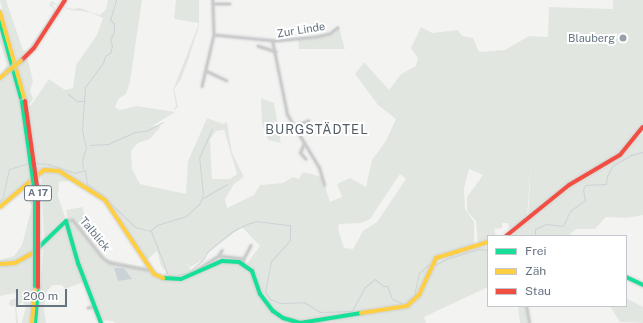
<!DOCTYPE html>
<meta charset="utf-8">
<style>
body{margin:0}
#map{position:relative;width:643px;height:323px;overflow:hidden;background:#f3f4f2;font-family:"Public Sans",sans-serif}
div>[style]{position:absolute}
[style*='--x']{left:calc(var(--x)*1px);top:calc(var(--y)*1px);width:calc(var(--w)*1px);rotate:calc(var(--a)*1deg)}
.green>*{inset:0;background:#e2e6e0}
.water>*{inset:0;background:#ccd3d7}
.stream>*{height:1px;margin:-0.5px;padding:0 0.5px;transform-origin:0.5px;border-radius:0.5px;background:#ccd3d7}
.roads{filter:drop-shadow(0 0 1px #cfd0d0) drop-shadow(0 0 1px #cfd0d0)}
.street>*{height:1.5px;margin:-0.75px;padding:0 0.75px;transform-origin:0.75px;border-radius:0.75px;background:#c9cbcc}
.fast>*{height:4px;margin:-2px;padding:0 2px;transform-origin:2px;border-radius:2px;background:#16e098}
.slow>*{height:4px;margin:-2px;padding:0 2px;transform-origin:2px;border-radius:2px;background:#ffcf43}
.jam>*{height:4px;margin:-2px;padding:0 2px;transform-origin:2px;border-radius:2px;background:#f24e42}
.bridges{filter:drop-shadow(0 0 1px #cfd0d0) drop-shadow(0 0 1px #cfd0d0)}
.fast-bridge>*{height:4px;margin:-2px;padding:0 2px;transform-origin:2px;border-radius:2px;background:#16e098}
.slow-bridge>*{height:4px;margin:-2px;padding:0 2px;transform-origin:2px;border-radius:2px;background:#ffcf43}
.jam-bridge>*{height:4px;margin:-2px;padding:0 2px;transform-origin:2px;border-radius:2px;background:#f24e42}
.dots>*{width:11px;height:11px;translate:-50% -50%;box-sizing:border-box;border:2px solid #fff;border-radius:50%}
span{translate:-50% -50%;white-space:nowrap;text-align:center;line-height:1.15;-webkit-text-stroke:4px #fff;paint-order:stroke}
.shield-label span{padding:1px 3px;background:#fff;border:1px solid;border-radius:3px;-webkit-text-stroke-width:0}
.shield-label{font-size:10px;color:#657381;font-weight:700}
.street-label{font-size:11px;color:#657381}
.poi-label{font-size:11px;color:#657381}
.right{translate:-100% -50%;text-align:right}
.quarter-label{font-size:13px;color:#525c66;letter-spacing:1px}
.legend{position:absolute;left:487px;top:235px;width:140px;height:72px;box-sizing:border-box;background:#fff;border:1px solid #c1c7cd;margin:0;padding:5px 7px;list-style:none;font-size:12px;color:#657381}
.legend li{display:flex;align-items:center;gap:8px;height:20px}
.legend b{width:20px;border:1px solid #c1c7cd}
.scale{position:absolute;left:16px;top:289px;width:51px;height:18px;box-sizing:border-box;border:2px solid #657381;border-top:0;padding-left:5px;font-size:12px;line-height:14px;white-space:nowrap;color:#657381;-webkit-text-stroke:3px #fff;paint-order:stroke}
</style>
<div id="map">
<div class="green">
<div style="clip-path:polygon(0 0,6px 0,23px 50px,27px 51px,51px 16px,54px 9px,49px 5px,52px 1px,59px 6px,52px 4px,56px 11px,31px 49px,17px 61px)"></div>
<div style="clip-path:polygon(evenodd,108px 0,142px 0,130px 82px,126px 94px,119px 98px,115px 107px,120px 110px,137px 106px,175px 112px,154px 125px,145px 125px,161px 126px,150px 139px,138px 143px,131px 151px,132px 169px,140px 184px,186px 194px,188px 161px,207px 118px,223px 124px,227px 122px,232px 153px,244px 177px,234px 184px,225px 199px,227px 208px,254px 195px,260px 185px,283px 183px,293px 177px,299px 179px,303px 172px,322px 177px,330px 202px,342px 197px,337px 184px,350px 178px,366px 187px,372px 160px,386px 141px,396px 119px,378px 105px,355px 74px,364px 62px,389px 90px,401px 74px,416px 66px,418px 58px,411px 48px,421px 27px,432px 33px,458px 30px,462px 36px,473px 38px,479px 52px,505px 50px,529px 36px,548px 37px,549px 7px,613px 9px,613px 0,643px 0,643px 126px,636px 137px,643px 134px,643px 215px,626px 218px,606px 217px,595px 229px,576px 229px,568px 236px,510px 236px,585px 174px,560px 190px,528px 219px,531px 160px,527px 218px,509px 229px,508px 223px,502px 223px,502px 228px,494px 229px,496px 236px,488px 236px,488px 240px,478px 243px,476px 221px,467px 211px,467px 197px,483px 175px,469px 169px,464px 188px,465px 209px,474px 222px,474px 245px,436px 256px,419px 294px,408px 306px,422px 292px,434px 264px,456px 253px,485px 246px,488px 249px,488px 287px,424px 317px,426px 323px,115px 323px,113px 321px,100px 320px,76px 256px,66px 210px,82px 207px,86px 218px,83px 230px,106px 259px,142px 267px,144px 264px,148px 272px,170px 281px,182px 280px,216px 265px,230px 261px,245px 266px,260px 246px,242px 227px,207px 252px,203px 260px,190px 267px,186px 262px,193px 274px,174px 279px,161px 277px,166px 272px,161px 266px,157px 251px,145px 262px,105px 200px,91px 188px,52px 168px,44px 170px,0 206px,0 79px,12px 70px,21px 110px,31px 105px,49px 79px,65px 90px,73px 88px,76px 65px,97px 35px,103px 18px,90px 12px,70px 10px,63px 7px,73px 9px,80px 8px,100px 15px,106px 9px,108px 0,224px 130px,237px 174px,230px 179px,212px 179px,210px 139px,216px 131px,224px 130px,108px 0,400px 174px,406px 179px,377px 222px,363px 231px,353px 249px,344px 248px,338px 229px,339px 224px,361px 223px,370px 219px,400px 174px)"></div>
<div style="clip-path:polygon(176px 0,199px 0,199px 24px,198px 29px,188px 61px,180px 81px,174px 89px,178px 107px,174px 110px,176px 105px,173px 90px,198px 26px,198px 23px,174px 19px)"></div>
<div style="clip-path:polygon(339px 28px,345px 49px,299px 49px,298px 40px,330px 35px)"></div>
<div style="clip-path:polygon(0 30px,11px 66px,0 77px,7px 65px,0 42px)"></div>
<div style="clip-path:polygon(27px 57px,33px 81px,30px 91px,33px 99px,29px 105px,18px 65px)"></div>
<div style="clip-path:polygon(261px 98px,274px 103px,281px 143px,268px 140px,262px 123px)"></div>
<div style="clip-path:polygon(51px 170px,73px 180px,59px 182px,58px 196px,65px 217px,44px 239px,41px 174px)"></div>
<div style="clip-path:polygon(35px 198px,36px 244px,32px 255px,35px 254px,30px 323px,22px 323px,26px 306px,22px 302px,16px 307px,18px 323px,16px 323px,15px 306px,10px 306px,9px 303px,10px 300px,17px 298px,15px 293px,0 296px,0 260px,14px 256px,22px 245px,32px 206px,29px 202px)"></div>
<div style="clip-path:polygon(66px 222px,83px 282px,65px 289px,62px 285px,53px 285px,47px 291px,44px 308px,46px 323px,37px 323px,44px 242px)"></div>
<div style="clip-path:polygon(626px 298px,643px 307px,643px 323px,620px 322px,610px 306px,626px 306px)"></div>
<div style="clip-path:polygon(518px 306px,527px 306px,530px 323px,520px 323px)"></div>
</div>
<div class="water">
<div style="clip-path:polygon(114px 268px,124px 268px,132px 279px,118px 281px)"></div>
</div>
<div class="stream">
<div style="--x:68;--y:94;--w:11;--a:38"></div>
<div style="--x:77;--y:101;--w:7;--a:0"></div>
<div style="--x:90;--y:145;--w:18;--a:-3"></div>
<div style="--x:108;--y:144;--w:30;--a:-24"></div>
<div style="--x:135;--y:132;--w:11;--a:-5"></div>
<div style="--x:146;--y:131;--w:19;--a:-28"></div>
<div style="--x:34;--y:163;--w:14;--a:4"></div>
<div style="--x:48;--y:164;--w:28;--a:18"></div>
<div style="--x:75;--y:173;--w:10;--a:-17"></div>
<div style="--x:85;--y:170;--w:14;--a:82"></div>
<div style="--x:87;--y:184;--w:14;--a:34"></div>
<div style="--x:99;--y:192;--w:50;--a:44.2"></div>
<div style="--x:135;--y:227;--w:16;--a:14"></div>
<div style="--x:151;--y:231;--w:47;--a:68.9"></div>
<div style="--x:168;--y:275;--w:6;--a:9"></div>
<div style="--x:174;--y:276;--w:16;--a:-15"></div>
<div style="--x:189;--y:272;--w:18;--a:-41"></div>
<div style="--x:203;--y:260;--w:9;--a:-63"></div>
<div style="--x:207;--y:252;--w:33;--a:-39"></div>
<div style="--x:233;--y:231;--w:16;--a:-27"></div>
<div style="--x:247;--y:224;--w:9;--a:-18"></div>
<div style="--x:256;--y:221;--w:34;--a:7"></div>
<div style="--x:290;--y:225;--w:15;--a:90"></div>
<div style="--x:290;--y:240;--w:28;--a:132"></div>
<div style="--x:271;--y:261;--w:31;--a:101"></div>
<div style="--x:265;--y:291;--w:9;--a:58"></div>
<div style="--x:270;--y:299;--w:11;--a:22"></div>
<div style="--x:280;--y:303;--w:24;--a:-2"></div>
<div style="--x:304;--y:302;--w:19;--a:32"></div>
<div style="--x:320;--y:312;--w:32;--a:-2"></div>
<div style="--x:352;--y:311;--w:27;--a:-62"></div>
<div style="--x:365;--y:287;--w:13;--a:-39"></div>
<div style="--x:375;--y:279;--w:11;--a:41"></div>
<div style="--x:383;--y:286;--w:4;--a:0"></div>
<div style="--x:387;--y:286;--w:14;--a:69"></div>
<div style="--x:392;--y:299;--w:13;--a:23"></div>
<div style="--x:404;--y:304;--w:13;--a:-42"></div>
<div style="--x:414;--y:295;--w:23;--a:-77"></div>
<div style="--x:419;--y:273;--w:12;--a:-42"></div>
<div style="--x:428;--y:265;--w:7;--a:0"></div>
<div style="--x:435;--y:265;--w:13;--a:-29"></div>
<div style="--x:446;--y:259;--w:34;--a:-17"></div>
<div style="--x:478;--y:249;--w:10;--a:6"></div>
<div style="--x:83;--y:168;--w:7;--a:-98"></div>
<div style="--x:82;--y:161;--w:14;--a:-73"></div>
<div style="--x:86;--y:148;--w:18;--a:-103"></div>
<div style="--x:82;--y:130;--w:43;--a:-86"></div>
<div style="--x:85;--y:87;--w:30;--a:-53"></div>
<div style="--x:103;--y:63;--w:7;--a:-74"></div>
<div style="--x:105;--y:56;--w:6;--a:-31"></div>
<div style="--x:110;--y:53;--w:7;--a:-74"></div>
<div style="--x:112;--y:46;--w:7;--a:-106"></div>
<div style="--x:110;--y:39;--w:8;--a:-60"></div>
<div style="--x:114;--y:32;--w:9;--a:-90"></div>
<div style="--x:114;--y:23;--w:5;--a:-143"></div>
<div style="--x:110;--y:20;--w:21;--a:-73"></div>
<div style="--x:203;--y:198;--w:28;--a:-30"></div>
<div style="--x:0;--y:201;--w:5;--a:-53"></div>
<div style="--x:3;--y:197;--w:29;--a:-78"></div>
<div style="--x:9;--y:169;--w:21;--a:-17"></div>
<div style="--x:151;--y:230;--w:8;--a:-40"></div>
<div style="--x:157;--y:225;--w:30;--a:-17"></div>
<div style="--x:186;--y:216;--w:19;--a:-43"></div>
<div style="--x:200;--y:203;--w:9;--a:-72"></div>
<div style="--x:203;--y:194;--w:36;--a:-96"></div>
<div style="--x:199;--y:158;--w:32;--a:-66"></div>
<div style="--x:535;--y:236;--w:7;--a:-90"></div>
<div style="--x:535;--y:229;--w:12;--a:-24"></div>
<div style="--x:546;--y:224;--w:17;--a:7"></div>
<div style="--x:563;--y:226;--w:17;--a:-65"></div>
<div style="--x:570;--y:211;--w:19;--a:-36"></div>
<div style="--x:585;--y:200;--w:10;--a:-101"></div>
<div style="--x:583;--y:190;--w:5;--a:-68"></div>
<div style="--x:585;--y:185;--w:21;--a:-3"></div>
<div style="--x:606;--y:184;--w:8;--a:-83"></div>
<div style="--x:607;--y:176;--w:11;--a:-63"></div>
<div style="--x:612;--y:166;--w:22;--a:-30"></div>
<div style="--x:631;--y:155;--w:12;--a:-14"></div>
</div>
<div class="roads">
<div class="street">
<div style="--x:213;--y:4;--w:17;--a:0"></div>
<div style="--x:214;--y:35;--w:62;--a:5.5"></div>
<div style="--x:276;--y:41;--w:41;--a:-5.6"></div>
<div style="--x:317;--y:37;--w:13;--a:-13"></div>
<div style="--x:330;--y:34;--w:10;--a:-37"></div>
<div style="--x:273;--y:41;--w:76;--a:78.5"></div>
<div style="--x:288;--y:115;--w:62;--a:58.9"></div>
<div style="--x:320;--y:168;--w:18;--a:74"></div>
<div style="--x:258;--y:46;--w:19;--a:18"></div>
<div style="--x:206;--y:71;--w:23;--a:25"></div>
<div style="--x:202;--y:87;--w:53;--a:-77"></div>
<div style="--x:214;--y:35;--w:35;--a:-92"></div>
<div style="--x:294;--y:127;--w:16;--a:-22"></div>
<div style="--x:305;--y:144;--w:10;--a:114"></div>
<div style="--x:301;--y:153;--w:8;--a:50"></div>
<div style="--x:66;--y:221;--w:7;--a:-8"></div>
<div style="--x:73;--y:220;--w:48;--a:51.7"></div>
<div style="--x:103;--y:258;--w:9;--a:36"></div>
<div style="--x:110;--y:263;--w:42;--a:11"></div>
<div style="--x:219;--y:256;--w:6;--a:-59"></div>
<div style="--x:244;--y:259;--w:15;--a:-62"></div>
<div style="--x:193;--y:273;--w:31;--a:-33"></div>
<div style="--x:219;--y:256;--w:25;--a:7"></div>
<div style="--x:244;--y:259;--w:5;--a:90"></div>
<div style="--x:527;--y:306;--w:17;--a:80"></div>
<div style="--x:88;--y:308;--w:5;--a:-11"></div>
</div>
<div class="fast">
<div style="--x:0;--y:22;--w:83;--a:74.6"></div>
<div style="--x:38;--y:248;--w:39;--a:-44"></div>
<div style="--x:66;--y:221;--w:44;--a:74.1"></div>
<div style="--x:78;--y:263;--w:64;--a:69"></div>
<div style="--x:626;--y:277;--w:19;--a:25"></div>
<div style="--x:163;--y:278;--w:18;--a:3"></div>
<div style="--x:181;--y:279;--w:45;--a:-23.7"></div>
<div style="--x:222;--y:261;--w:17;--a:3"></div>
<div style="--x:239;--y:262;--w:16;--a:35"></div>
<div style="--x:252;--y:271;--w:24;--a:71"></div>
<div style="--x:260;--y:294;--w:21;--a:53"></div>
<div style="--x:273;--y:311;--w:12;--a:35"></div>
<div style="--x:283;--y:318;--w:18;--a:16"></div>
<div style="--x:300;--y:323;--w:62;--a:-9.3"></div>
<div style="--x:35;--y:323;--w:36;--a:-85"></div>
</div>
<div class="slow">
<div style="--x:0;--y:12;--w:92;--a:74.3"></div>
<div style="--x:0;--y:78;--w:11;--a:-41"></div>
<div style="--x:0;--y:207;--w:57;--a:-40.1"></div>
<div style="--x:44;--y:170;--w:15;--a:4"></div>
<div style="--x:59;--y:171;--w:54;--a:32.2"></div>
<div style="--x:105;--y:200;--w:89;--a:56.5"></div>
<div style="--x:154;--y:274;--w:10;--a:24"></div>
<div style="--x:0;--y:264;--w:15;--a:-4"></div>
<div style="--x:15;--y:263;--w:23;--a:-29"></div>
<div style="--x:361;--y:313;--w:47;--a:-8.7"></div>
<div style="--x:407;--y:306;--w:16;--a:-43"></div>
<div style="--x:419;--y:295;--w:41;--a:-65.3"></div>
<div style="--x:436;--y:258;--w:54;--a:-17.1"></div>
<div style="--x:32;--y:323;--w:37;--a:-85"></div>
</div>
<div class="jam">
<div style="--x:21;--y:61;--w:18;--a:-45"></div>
<div style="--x:34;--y:48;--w:57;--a:-57.1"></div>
<div style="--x:506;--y:236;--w:81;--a:-39"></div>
<div style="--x:569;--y:185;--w:59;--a:-30.5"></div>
<div style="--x:620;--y:155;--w:36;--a:-51"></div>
</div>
</div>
<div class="bridges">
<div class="fast-bridge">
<div style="--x:22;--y:102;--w:93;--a:82"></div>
<div style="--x:35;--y:194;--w:92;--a:90"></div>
</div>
<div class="slow-bridge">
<div style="--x:8;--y:71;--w:16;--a:-38"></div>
</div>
<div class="jam-bridge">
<div style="--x:25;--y:101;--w:93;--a:82"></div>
<div style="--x:38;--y:193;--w:94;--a:90"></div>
</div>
</div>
<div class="dots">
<div style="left:623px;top:38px;background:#97a0a9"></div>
</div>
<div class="shield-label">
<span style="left:38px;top:193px">A 17</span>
</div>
<div class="street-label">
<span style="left:301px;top:30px;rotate:-9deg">Zur Linde</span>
<span style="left:95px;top:234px;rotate:50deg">Talblick</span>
</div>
<div class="poi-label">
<span class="right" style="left:615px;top:38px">Blauberg</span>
</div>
<div class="quarter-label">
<span style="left:317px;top:130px">BURGSTÄDTEL</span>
</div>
<ul class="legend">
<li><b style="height:5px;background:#16e098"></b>Frei</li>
<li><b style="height:5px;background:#ffcf43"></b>Zäh</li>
<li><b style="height:5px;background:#f24e42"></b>Stau</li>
</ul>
<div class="scale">200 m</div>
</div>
